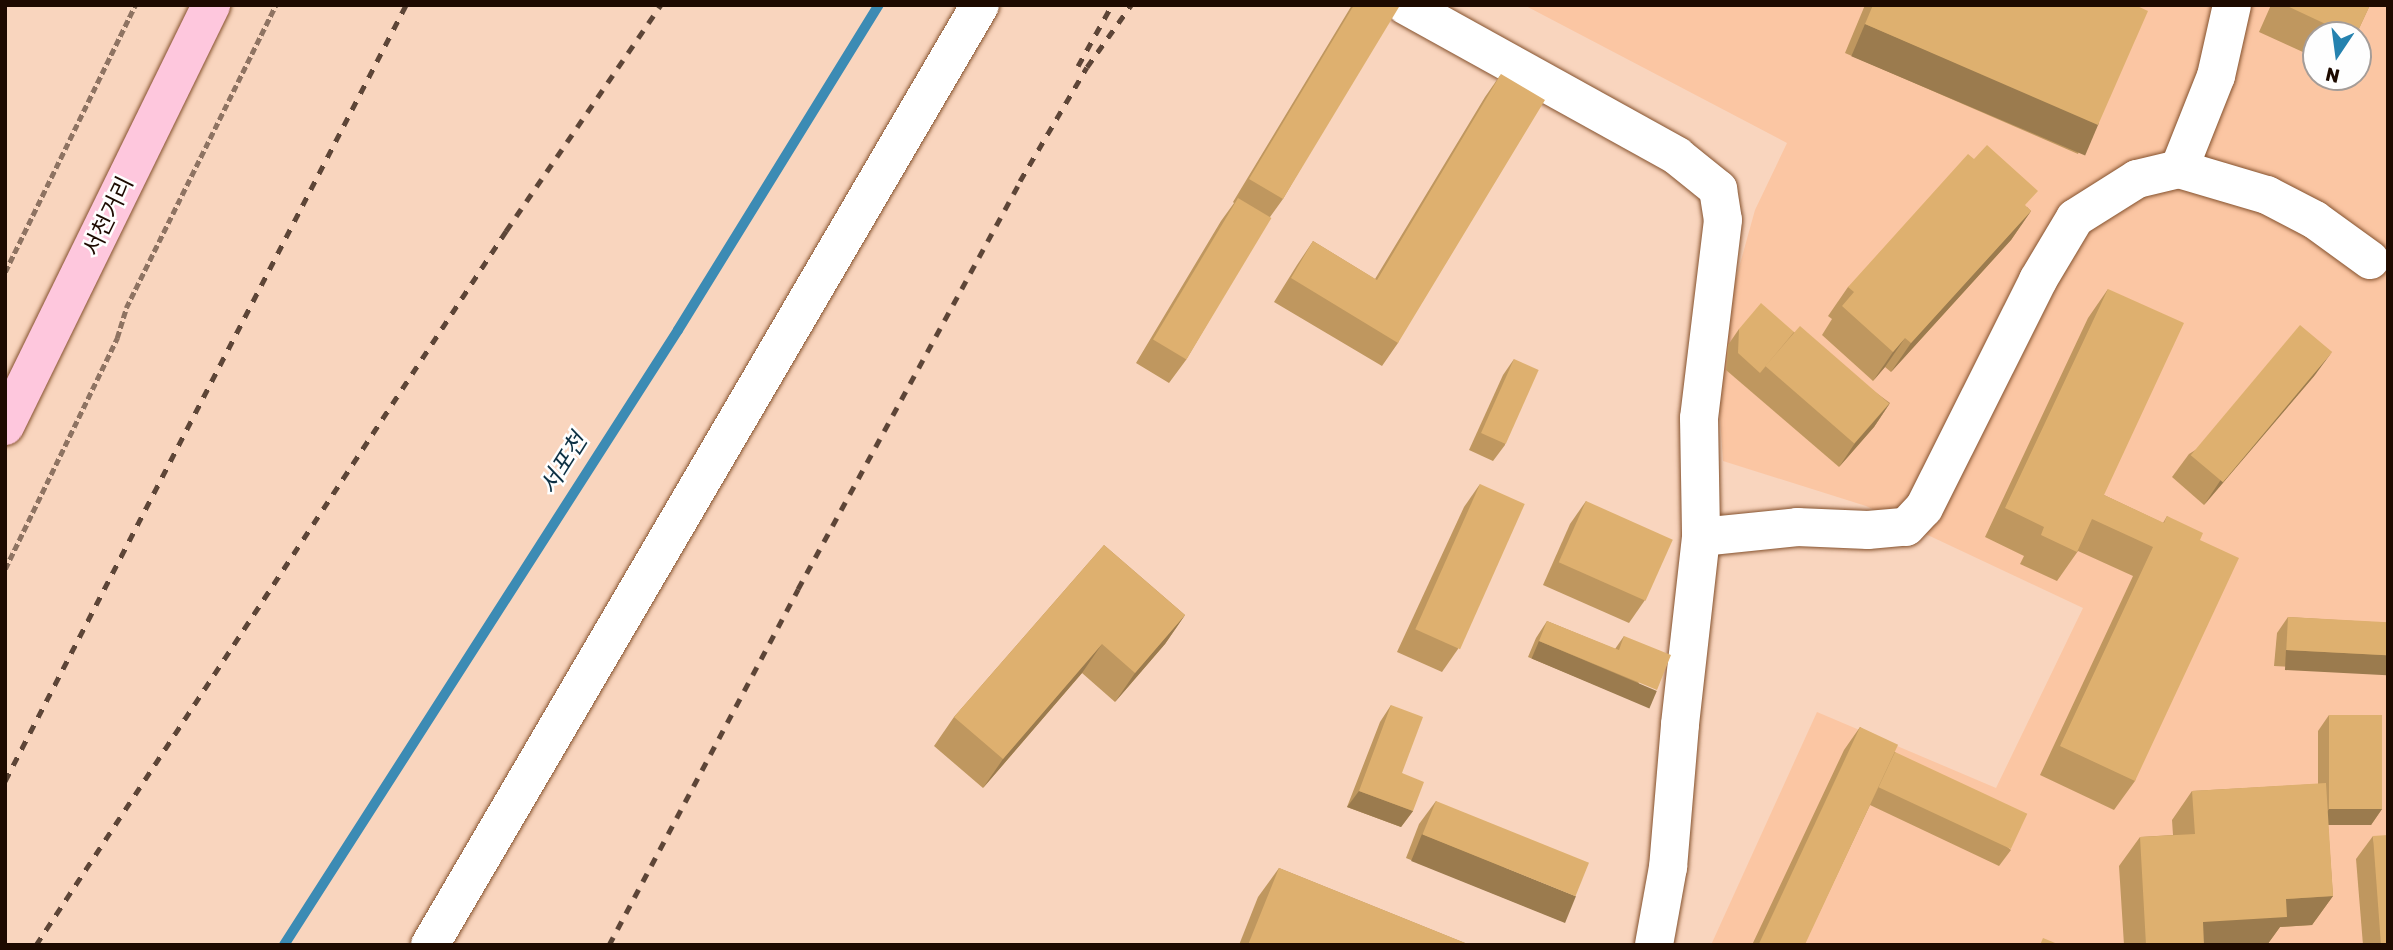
<!DOCTYPE html>
<meta charset="utf-8">
<style>
body{margin:0}
#map{position:relative;width:2393px;height:950px;overflow:hidden;background:#f9d5be;font-family:Rubik,"Noto Sans KR",sans-serif}
div>[style]{position:absolute}
[style*='--x']{left:calc(var(--x)*1px);top:calc(var(--y)*1px);width:calc(var(--w)*1px);rotate:calc(var(--a)*1deg)}
.built>*{inset:0;background:#fbc6a3}
.stream>*{height:10px;margin:-5px;padding:0 5px;transform-origin:5px;border-radius:5px;background:#3c8bb4}
.path>*{height:4.5px;margin-top:-2.25px;transform-origin:0;background:repeating-linear-gradient(90deg,#8e7362 0 7px,transparent 0 10.5px)}
.roads{filter:drop-shadow(0 0 2px #84512d) drop-shadow(0 0 2px #84512d)}
.minor>*{height:38px;margin:-19px;padding:0 19px;transform-origin:19px;border-radius:19px;background:#fff}
.major>*{height:38px;margin:-19px;padding:0 19px;transform-origin:19px;border-radius:19px;background:#fec7dd}
.rail>*{height:5px;margin-top:-2.5px;transform-origin:0;background:repeating-linear-gradient(90deg,#5d4537 0 9px,transparent 0 18px)}
.wall>*{inset:0;background:#bf975f}
.shaded-wall>*{inset:0;background:#9b7b4e;transform-origin:0 0}
.building>*{inset:0;background:#deb06f;transform-origin:0 0}
span{translate:-50% -50%;white-space:nowrap;text-align:center;line-height:1.15;-webkit-text-stroke:5px #fefefe;paint-order:stroke}
.street-label{font-size:23px;color:#1d0a00}
.water-label{font-size:24px;color:#0d3043;font-style:italic}
.frame{position:absolute;inset:0;border:7px solid #1d0a00;pointer-events:none}
.north{position:absolute;left:2302px;top:21px;width:70px;height:70px;box-sizing:border-box;background:#fefefe;border:2px solid #a49c98;border-radius:50%;rotate:193deg;font-size:19px;font-weight:700;line-height:28px;text-align:center;color:#1d0a00}
.north::after{content:'';display:block;margin:auto;width:24px;height:32px;background:#2582af;clip-path:polygon(50% 0,100% 100%,50% 72%,0 100%)}
</style>
<div id="map">
<div class="built">
<div style="clip-path:polygon(evenodd,1524px 5px,2388px 5px,2388px 945px,1711px 945px,1817px 712px,1996px 788px,2083px 608px,1866px 506px,1723px 461px,1717px 372px,1722px 329px,1755px 210px,1787px 143px,1524px 5px,2316px 35px,2358px 35px,2358px 77px,2316px 77px,2316px 35px)"></div>
</div>
<div class="stream">
<div style="--x:284;--y:945;--w:730;--a:-57.35"></div>
<div style="--x:678;--y:330;--w:382;--a:-58.3"></div>
</div>
<div class="path">
<div style="--x:5;--y:272;--w:297;--a:-64"></div>
<div style="--x:5;--y:569;--w:257;--a:-64.1"></div>
<div style="--x:117;--y:338;--w:31;--a:-73"></div>
<div style="--x:126;--y:308;--w:338;--a:-63.7"></div>
</div>
<div class="roads">
<div class="minor">
<div style="--x:1405;--y:5;--w:311;--a:29"></div>
<div style="--x:1677;--y:156;--w:53;--a:38.8"></div>
<div style="--x:1718;--y:189;--w:31;--a:81"></div>
<div style="--x:1723;--y:220;--w:199;--a:96.9"></div>
<div style="--x:1699;--y:418;--w:119;--a:89"></div>
<div style="--x:1701;--y:537;--w:189;--a:96.4"></div>
<div style="--x:1680;--y:725;--w:143;--a:94.8"></div>
<div style="--x:1668;--y:867;--w:79;--a:100.2"></div>
<div style="--x:2179;--y:169;--w:100;--a:-68.3"></div>
<div style="--x:2216;--y:76;--w:73;--a:-77.3"></div>
<div style="--x:1701;--y:537;--w:97;--a:-5.9"></div>
<div style="--x:1797;--y:527;--w:71;--a:2.4"></div>
<div style="--x:1868;--y:530;--w:38;--a:-5"></div>
<div style="--x:1906;--y:527;--w:26;--a:-47"></div>
<div style="--x:1924;--y:508;--w:255;--a:-63.4"></div>
<div style="--x:2038;--y:280;--w:72;--a:-59.2"></div>
<div style="--x:2075;--y:218;--w:73;--a:-32.2"></div>
<div style="--x:2137;--y:179;--w:43;--a:-13.4"></div>
<div style="--x:2179;--y:169;--w:92;--a:16.5"></div>
<div style="--x:2267;--y:195;--w:54;--a:27.5"></div>
<div style="--x:2315;--y:220;--w:68;--a:36"></div>
<div style="--x:430;--y:945;--w:1089;--a:-59.67"></div>
</div>
<div class="major">
<div style="--x:5;--y:426;--w:469;--a:-63.9"></div>
</div>
</div>
<div class="rail">
<div style="--x:1078;--y:66;--w:70;--a:-60.9"></div>
<div style="--x:5;--y:781;--w:873;--a:-62.67"></div>
<div style="--x:36;--y:945;--w:855;--a:-56.64"></div>
<div style="--x:506;--y:231;--w:274;--a:-55.6"></div>
<div style="--x:609;--y:945;--w:403;--a:-62"></div>
<div style="--x:798;--y:589;--w:464;--a:-61.4"></div>
<div style="--x:1020;--y:181;--w:132;--a:-59.6"></div>
<div style="--x:1087;--y:67;--w:76;--a:-54.6"></div>
</div>
<div class="wall">
<div style="clip-path:polygon(1352px 5px,1395px 5px,1283px 199px,1270px 217px,1186px 360px,1169px 383px,1136px 363px,1221px 221px,1234px 203px,1233px 202px)"></div>
<div style="clip-path:polygon(1865px 5px,2135px 5px,2078px 154px,1845px 53px)"></div>
<div style="clip-path:polygon(2271px 5px,2370px 5px,2356px 35px,2316px 35px,2316px 58px,2259px 32px)"></div>
<div style="clip-path:polygon(1501px 74px,1398px 343px,1382px 366px,1274px 302px,1297px 265px,1313px 241px,1375px 279px,1485px 97px)"></div>
<div style="clip-path:polygon(2027px 207px,2031px 211px,2011px 240px,1891px 372px,1885px 367px,1873px 381px,1822px 335px,1832px 319px,1828px 316px,1848px 287px)"></div>
<div style="clip-path:polygon(2108px 289px,2104px 495px,2163px 523px,2167px 516px,2200px 540px,2135px 781px,2114px 810px,2040px 775px,2133px 576px,2078px 551px,2057px 581px,2020px 564px,2024px 556px,1985px 537px,2088px 318px)"></div>
<div style="clip-path:polygon(1739px 329px,1794px 332px,1890px 403px,1874px 427px,1839px 467px,1726px 370px,1728px 345px)"></div>
<div style="clip-path:polygon(1514px 359px,1505px 445px,1493px 461px,1469px 450px,1503px 375px)"></div>
<div style="clip-path:polygon(2315px 375px,2204px 505px,2172px 477px,2189px 454px)"></div>
<div style="clip-path:polygon(1480px 484px,1458px 649px,1442px 672px,1397px 652px,1464px 507px)"></div>
<div style="clip-path:polygon(1586px 501px,1645px 600px,1629px 623px,1543px 585px,1570px 524px)"></div>
<div style="clip-path:polygon(1104px 545px,1185px 615px,1165px 644px,1115px 702px,1082px 673px,983px 788px,934px 746px,954px 717px)"></div>
<div style="clip-path:polygon(2288px 617px,2388px 623px,2388px 673px,2274px 666px,2277px 633px)"></div>
<div style="clip-path:polygon(1547px 621px,1615px 649px,1624px 636px,1646px 706px,1528px 657px,1536px 638px)"></div>
<div style="clip-path:polygon(1391px 705px,1402px 773px,1413px 811px,1401px 827px,1347px 807px,1380px 722px)"></div>
<div style="clip-path:polygon(2329px 715px,2382px 809px,2371px 825px,2328px 825px,2333px 896px,2312px 925px,2280px 927px,2267px 945px,2124px 945px,2119px 866px,2140px 837px,2173px 835px,2172px 820px,2192px 791px,2318px 784px,2318px 731px)"></div>
<div style="clip-path:polygon(1860px 727px,1895px 752px,2011px 850px,1999px 866px,1870px 805px,1804px 945px,1752px 945px,1844px 750px)"></div>
<div style="clip-path:polygon(1436px 801px,1559px 920px,1406px 858px,1419px 824px)"></div>
<div style="clip-path:polygon(2373px 836px,2388px 945px,2363px 945px,2356px 859px)"></div>
<div style="clip-path:polygon(1279px 868px,1470px 945px,1239px 945px,1258px 897px)"></div>
</div>
<div class="shaded-wall">
<div style="left:1865px;top:24px;width:254px;height:35px;rotate:23deg"></div>
<div style="clip-path:polygon(2031px 211px,2011px 240px,1891px 372px,1911px 343px)"></div>
<div style="clip-path:polygon(1905px 338px,1885px 367px,1873px 381px,1893px 352px)"></div>
<div style="clip-path:polygon(2332px 352px,2315px 375px,2204px 505px,2220px 481px)"></div>
<div style="clip-path:polygon(1890px 403px,1874px 427px,1839px 467px,1855px 443px)"></div>
<div style="clip-path:polygon(1185px 615px,1165px 644px,1115px 702px,1135px 673px)"></div>
<div style="left:1539px;top:641px;width:128px;height:19px;rotate:23deg"></div>
<div style="clip-path:polygon(1102px 644px,1082px 673px,983px 788px,1003px 759px)"></div>
<div style="left:2286px;top:650px;width:102px;height:20px;rotate:3deg"></div>
<div style="clip-path:polygon(1359px 791px,1413px 811px,1401px 827px,1347px 807px)"></div>
<div style="clip-path:polygon(2329px 809px,2382px 809px,2371px 825px,2318px 825px)"></div>
<div style="left:1422px;top:834px;width:166px;height:29px;rotate:22deg"></div>
<div style="clip-path:polygon(2333px 896px,2312px 925px,2280px 927px,2267px 945px,2187px 945px,2203px 922px,2286px 899px)"></div>
</div>
<div class="building">
<div style="clip-path:polygon(1354px 5px,1395px 5px,1399px 7px,1283px 199px,1249px 179px)"></div>
<div style="clip-path:polygon(1873px 5px,2135px 5px,2148px 11px,2098px 125px,1865px 24px)"></div>
<div style="clip-path:polygon(2285px 5px,2370px 5px,2356px 35px,2349px 35px)"></div>
<div style="clip-path:polygon(1501px 74px,1545px 100px,1398px 343px,1291px 278px,1313px 241px,1377px 280px)"></div>
<div style="clip-path:polygon(1987px 145px,2038px 191px,2025px 205px,2031px 211px,1911px 343px,1905px 338px,1893px 352px,1842px 306px,1854px 292px,1848px 287px,1968px 154px,1974px 159px)"></div>
<div style="left:1238px;top:198px;width:39px;height:165px;rotate:31deg"></div>
<div style="clip-path:polygon(2108px 289px,2184px 323px,2104px 495px,2164px 523px,2167px 516px,2203px 533px,2200px 540px,2239px 558px,2135px 781px,2060px 746px,2153px 547px,2092px 519px,2077px 552px,2041px 535px,2044px 527px,2005px 508px)"></div>
<div style="clip-path:polygon(1761px 303px,1794px 332px,1760px 373px,1738px 353px,1739px 329px)"></div>
<div style="left:2300px;top:325px;width:42px;height:170px;rotate:40deg"></div>
<div style="left:1800px;top:326px;width:118px;height:53px;rotate:41deg"></div>
<div style="left:1514px;top:359px;width:27px;height:81px;rotate:24deg"></div>
<div style="left:1480px;top:484px;width:49px;height:159px;rotate:24deg"></div>
<div style="left:1586px;top:501px;width:95px;height:67px;rotate:24deg"></div>
<div style="clip-path:polygon(1104px 545px,1185px 615px,1135px 673px,1102px 644px,1003px 759px,954px 717px)"></div>
<div style="left:2288px;top:617px;width:100px;height:33px;rotate:3deg"></div>
<div style="clip-path:polygon(1547px 621px,1619px 650px,1624px 636px,1671px 655px,1657px 690px,1539px 641px)"></div>
<div style="clip-path:polygon(1391px 705px,1423px 717px,1402px 773px,1424px 782px,1413px 811px,1359px 791px)"></div>
<div style="left:2329px;top:715px;width:53px;height:94px"></div>
<div style="left:1860px;top:727px;width:42px;height:241px;rotate:25deg"></div>
<div style="left:1895px;top:752px;width:146px;height:39px;rotate:25deg"></div>
<div style="clip-path:polygon(2326px 783px,2333px 896px,2286px 899px,2287px 917px,2203px 922px,2204px 945px,2146px 945px,2140px 837px,2195px 834px,2192px 791px)"></div>
<div style="left:1436px;top:801px;width:165px;height:36px;rotate:22deg"></div>
<div style="clip-path:polygon(2388px 835px,2388px 945px,2381px 945px,2373px 836px)"></div>
<div style="clip-path:polygon(1279px 868px,1470px 945px,1248px 945px)"></div>
<div style="clip-path:polygon(2043px 938px,2060px 945px,2040px 945px)"></div>
</div>
<div class="street-label">
<span style="left:108px;top:216px;rotate:-64deg">서천거리</span>
</div>
<div class="water-label">
<span style="left:564px;top:464px;rotate:-58deg">서포천</span>
</div>
<div class="frame"></div>
<div class="north">N</div>
</div>
